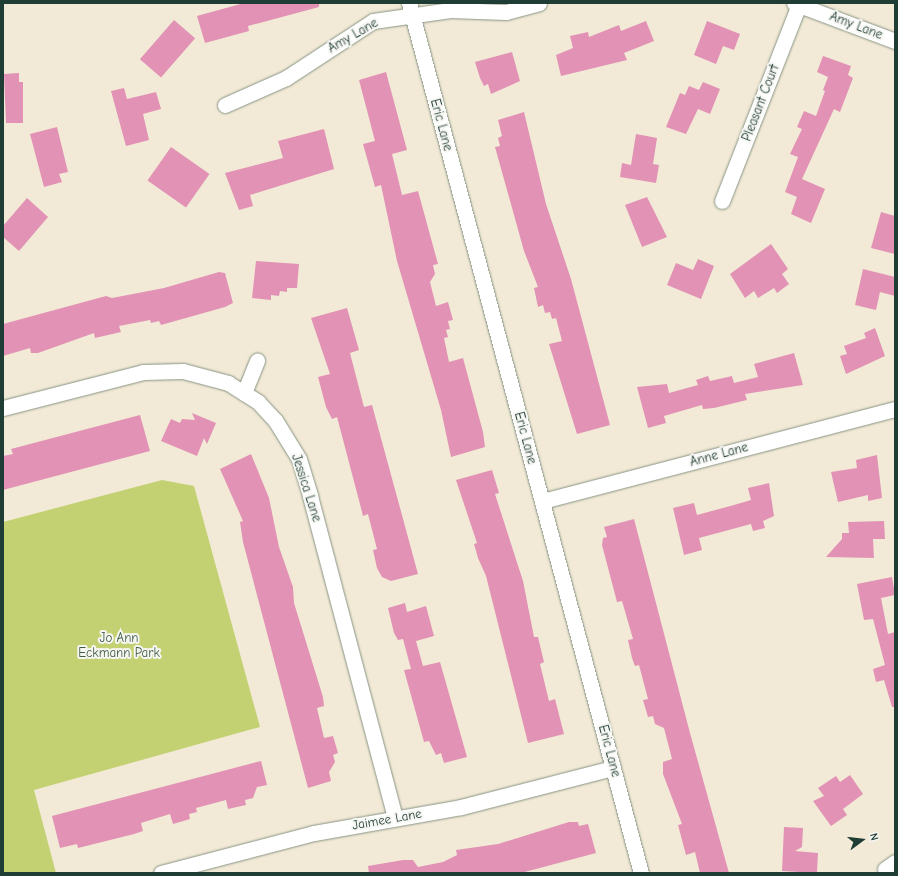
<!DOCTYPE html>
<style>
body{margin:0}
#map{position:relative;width:898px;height:876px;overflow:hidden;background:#f2ead6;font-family:"Comic Neue",sans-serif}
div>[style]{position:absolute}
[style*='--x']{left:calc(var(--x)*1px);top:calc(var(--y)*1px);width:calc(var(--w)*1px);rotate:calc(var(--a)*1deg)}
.green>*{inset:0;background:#c4d173}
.building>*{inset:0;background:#e292b5;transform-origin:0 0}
.roads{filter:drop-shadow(0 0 1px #889485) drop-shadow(0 0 1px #889485)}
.street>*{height:15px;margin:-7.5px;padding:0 7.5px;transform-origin:7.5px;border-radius:7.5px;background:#fff}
span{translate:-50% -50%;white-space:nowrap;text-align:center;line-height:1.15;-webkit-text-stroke:4px #f6f6f2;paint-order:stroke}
.street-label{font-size:13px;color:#1f3d34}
.park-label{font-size:13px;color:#405b41}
.frame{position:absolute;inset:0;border:4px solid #1f3d34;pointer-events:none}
.north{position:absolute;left:842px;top:820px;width:40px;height:40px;-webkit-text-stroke:3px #f6f6f2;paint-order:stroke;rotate:75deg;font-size:11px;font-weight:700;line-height:16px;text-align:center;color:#1f3d34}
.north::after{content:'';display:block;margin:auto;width:14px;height:18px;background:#1f3d34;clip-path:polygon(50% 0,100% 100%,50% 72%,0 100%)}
</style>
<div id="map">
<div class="green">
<div style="clip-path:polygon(162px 480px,194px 486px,260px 727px,34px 790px,56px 873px,3px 873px,3px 522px)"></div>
</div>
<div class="building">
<div style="clip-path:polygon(244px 3px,319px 3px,319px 7px,248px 26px,249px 31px,205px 43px,197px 16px)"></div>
<div style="left:174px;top:20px;width:28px;height:52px;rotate:41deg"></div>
<div style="clip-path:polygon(646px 21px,654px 41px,624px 53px,627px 60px,561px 76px,556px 55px,573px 48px,570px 36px,588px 32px,589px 37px,619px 25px,621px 31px)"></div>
<div style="clip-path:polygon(707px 21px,740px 34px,734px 50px,723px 46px,716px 64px,694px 55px)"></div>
<div style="clip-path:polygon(512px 52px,520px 81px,491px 94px,488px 84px,484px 86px,480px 78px,475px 62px)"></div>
<div style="clip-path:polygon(823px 56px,851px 66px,848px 75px,853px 78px,840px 112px,834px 109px,802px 179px,825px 189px,811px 223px,791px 214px,797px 197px,785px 192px,798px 157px,790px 154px,802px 129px,797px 127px,804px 111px,816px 116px,825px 91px,823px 90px,828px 77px,817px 72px)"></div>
<div style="clip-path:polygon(386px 72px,407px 150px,392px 154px,402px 195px,418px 191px,438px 264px,433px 265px,435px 274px,430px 282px,436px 306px,448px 302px,453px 320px,448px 321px,450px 329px,446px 330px,448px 337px,444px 338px,449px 362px,463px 358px,483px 432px,485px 447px,451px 457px,441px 410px,397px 261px,381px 185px,375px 187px,363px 144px,375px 141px,359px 80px)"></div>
<div style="clip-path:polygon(19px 73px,19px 82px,23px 82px,23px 123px,6px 123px,4px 74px)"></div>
<div style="clip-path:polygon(703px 82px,720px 89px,710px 114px,698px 109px,686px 134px,666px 127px,680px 93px,685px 95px,689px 86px,699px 90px)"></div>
<div style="clip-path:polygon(124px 88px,127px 99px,156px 92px,161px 109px,143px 114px,149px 140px,126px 146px,111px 91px)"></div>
<div style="clip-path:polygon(524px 112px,546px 204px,571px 279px,610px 425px,577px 434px,549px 344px,562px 341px,556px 318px,552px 319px,550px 312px,545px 313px,543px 305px,538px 307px,534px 288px,538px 287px,524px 251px,495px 147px,500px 146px,498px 138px,502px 136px,498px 120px)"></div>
<div style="clip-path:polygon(57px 127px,68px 172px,59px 174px,62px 182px,44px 187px,30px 134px)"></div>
<div style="clip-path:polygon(324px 129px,334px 169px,250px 195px,253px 206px,239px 210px,225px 173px,283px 158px,278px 141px)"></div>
<div style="clip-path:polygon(636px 134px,657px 138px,653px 164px,659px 165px,656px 183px,620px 177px,622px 163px,631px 165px)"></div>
<div style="left:171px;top:147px;width:47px;height:41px;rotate:35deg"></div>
<div style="clip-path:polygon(647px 197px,667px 237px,642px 247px,625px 205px)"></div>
<div style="clip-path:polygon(27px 198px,48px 217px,19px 251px,3px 237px,3px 226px)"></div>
<div style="clip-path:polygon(881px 212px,895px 216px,895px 254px,871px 248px)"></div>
<div style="clip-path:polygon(771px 244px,788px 269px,782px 274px,789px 284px,777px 293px,774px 288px,758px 298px,754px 291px,745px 298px,730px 274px)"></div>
<div style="clip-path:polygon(698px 259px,714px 266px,701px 299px,667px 285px,676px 263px,693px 270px)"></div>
<div style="clip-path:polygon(256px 261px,299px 264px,297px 288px,287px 288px,287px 292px,280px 291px,279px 296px,271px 295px,271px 300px,252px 298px)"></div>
<div style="clip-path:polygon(863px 269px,895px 277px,895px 296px,880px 292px,876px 310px,855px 305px)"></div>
<div style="clip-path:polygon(219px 272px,225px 273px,233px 303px,225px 307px,161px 325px,159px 321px,151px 323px,150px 320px,119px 326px,121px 332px,95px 338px,94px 333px,38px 353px,31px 353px,30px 348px,3px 356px,3px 324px,106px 296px,112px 298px,164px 288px)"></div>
<div style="clip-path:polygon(347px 308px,359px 350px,350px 353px,364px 407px,372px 405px,418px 574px,391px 581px,382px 577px,377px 568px,373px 550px,377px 549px,368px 514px,363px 516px,361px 508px,337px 417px,332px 419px,326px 407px,318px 377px,330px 374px,311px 318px)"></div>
<div style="clip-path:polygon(875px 328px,885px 356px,846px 374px,840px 356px,847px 354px,844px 346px,866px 338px,864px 333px)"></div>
<div style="clip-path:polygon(794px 353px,803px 385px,745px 394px,747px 400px,714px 408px,703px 409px,702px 405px,664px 416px,666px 423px,648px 428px,637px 387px,667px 384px,669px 393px,698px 385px,696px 380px,708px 376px,710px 381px,732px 376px,734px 383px,758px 377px,754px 364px)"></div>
<div style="clip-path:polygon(192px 413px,216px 423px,207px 444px,204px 438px,197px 456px,161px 441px,171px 419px,180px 423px,182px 419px,195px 420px)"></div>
<div style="clip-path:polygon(140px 415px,150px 451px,3px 490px,3px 456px,13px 454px,11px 449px)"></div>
<div style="clip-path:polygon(251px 454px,269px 498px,279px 547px,293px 587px,294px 603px,323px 697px,324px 706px,317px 708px,324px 738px,333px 736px,338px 753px,333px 755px,335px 762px,329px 772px,331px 781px,308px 788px,243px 542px,240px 522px,243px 521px,220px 469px)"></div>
<div style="clip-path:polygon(877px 455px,882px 498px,868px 501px,868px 495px,838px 502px,831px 472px,857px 468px,856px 460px)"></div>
<div style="clip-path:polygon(492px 470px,499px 493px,495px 494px,523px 581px,534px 637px,538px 637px,544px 662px,540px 664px,549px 701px,555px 699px,564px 734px,528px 743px,486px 576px,478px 558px,474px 544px,477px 543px,456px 480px)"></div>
<div style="clip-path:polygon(769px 483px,774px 516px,763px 521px,765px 528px,753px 531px,751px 524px,699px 538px,702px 550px,684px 555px,673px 508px,694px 503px,697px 515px,734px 505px,751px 500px,748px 488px)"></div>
<div style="clip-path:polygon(634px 519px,690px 733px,729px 873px,700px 873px,695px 852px,686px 855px,678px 825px,682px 824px,663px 774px,663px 762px,672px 759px,664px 728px,655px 724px,653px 716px,648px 717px,643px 700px,648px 699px,639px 665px,635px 666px,632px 658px,628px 640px,633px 639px,622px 601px,617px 602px,602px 545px,603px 538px,607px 537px,604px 527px)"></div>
<div style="clip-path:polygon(884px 521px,885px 539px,873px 539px,874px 558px,826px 557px,842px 539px,842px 533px,849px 533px,848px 522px)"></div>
<div style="clip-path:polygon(892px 577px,895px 595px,881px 598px,888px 634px,895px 632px,895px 707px,892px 707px,884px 680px,876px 682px,873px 669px,885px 665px,873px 619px,864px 620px,857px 584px)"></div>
<div style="clip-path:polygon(405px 603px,407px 612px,426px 606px,434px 636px,416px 641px,423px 666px,440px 662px,467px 757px,444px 763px,441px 753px,436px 755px,429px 741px,424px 742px,404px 670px,411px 669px,403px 639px,398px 640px,394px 633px,388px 608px)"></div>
<div style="clip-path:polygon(261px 761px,267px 785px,257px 787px,253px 798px,245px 800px,246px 805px,228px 809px,226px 800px,196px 808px,197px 812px,189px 814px,190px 819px,173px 824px,170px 814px,141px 823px,143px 831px,134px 834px,78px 848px,77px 844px,60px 848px,52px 816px)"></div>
<div style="clip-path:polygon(850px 775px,863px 794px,843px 809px,847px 815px,831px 826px,813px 801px,824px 796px,818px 788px,836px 776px,840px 782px)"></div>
<div style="clip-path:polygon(569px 822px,578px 822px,579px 826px,588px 824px,596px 853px,521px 873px,369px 873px,368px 866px,403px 860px,413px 860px,418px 867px,443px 862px,457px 855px,456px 850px,498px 844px)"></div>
<div style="clip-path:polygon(784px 827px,803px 828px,802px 847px,795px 851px,818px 853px,817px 873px,782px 871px)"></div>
</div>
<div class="roads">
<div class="street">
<div style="--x:409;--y:3;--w:900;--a:75.07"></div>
<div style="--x:794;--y:3;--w:108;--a:20.6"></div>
<div style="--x:225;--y:105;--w:67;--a:-23.9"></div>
<div style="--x:286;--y:78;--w:104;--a:-33.2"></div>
<div style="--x:373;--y:21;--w:78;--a:-8.1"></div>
<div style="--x:450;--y:10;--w:56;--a:2"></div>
<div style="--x:506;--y:12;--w:34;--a:-15"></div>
<div style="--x:722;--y:201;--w:211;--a:-68.6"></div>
<div style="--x:244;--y:393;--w:35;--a:-68"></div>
<div style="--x:3;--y:408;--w:145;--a:-14.4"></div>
<div style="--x:143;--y:372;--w:40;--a:-1.4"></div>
<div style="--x:183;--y:371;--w:47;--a:14.9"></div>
<div style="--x:228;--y:383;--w:36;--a:32"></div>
<div style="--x:258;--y:402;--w:25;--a:47"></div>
<div style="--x:275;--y:420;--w:46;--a:58.4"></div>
<div style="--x:299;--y:459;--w:39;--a:73"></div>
<div style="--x:310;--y:496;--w:333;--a:75.2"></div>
<div style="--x:542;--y:501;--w:365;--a:-14.6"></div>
<div style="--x:885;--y:869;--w:12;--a:-35"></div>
<div style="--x:161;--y:873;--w:158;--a:-14.7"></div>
<div style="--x:314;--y:833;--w:149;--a:-10"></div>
<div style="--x:461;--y:807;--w:157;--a:-14.4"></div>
</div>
</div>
<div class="street-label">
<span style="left:856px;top:26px;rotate:21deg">Amy Lane</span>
<span style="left:353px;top:36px;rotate:-30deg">Amy Lane</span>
<span style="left:761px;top:103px;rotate:-69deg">Pleasant Court</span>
<span style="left:441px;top:125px;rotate:75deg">Eric Lane</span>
<span style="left:525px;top:438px;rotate:75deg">Eric Lane</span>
<span style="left:719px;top:455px;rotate:-15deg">Anne Lane</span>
<span style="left:306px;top:488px;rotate:72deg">Jessica Lane</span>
<span style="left:609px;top:751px;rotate:75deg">Eric Lane</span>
<span style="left:387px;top:820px;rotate:-10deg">Jaimee Lane</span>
</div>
<div class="park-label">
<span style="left:119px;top:646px">Jo Ann<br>Eckmann Park</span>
</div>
<div class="frame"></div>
<div class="north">N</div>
</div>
